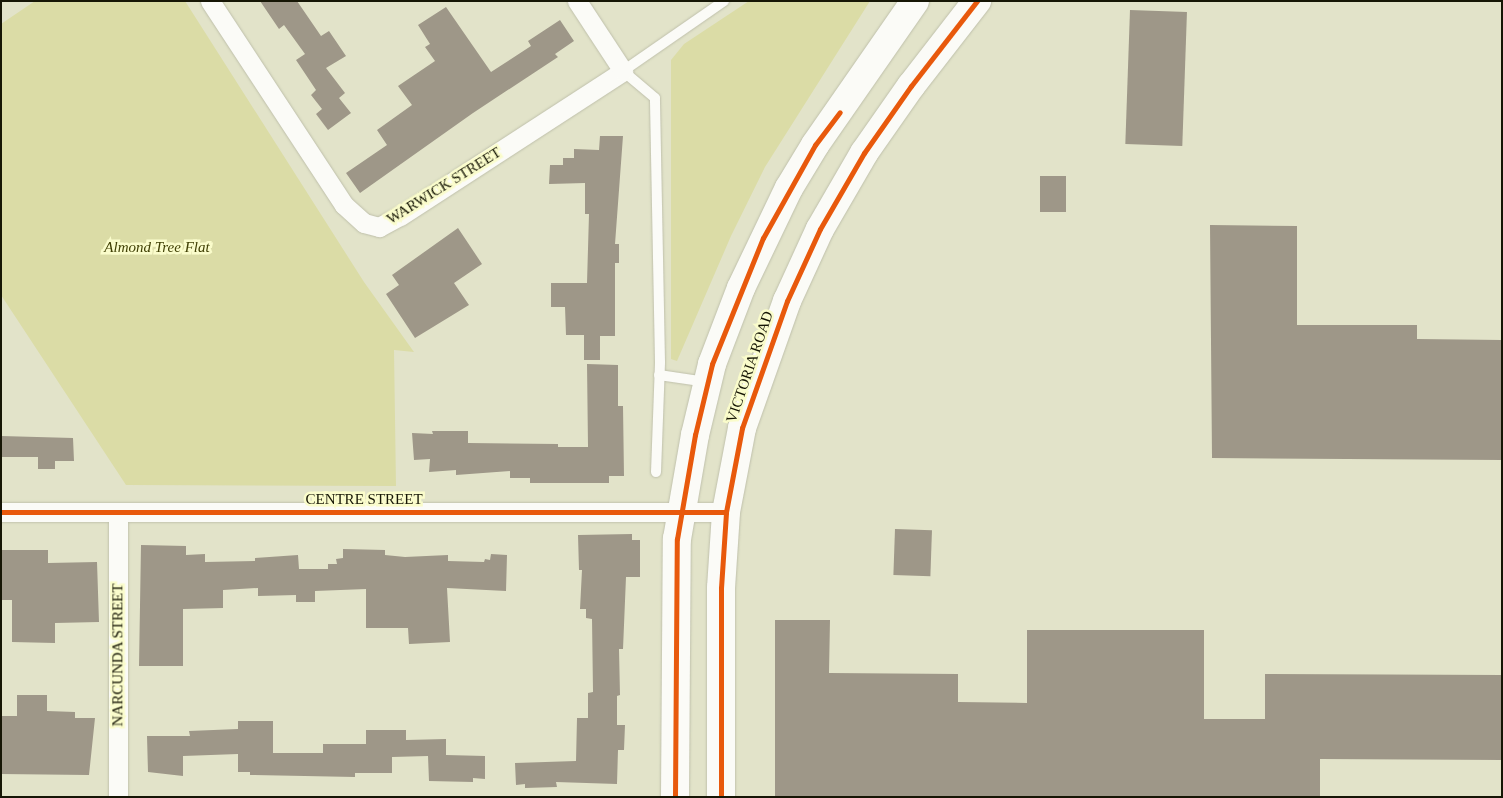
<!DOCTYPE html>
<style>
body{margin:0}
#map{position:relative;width:1503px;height:798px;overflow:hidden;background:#e2e3c9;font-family:Georgia,serif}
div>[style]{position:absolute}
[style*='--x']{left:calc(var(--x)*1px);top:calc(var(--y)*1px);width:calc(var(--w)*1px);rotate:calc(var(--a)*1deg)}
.green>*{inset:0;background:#dbdca6}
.building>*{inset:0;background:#9e9788;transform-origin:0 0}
.roads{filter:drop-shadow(0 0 1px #bfc0ab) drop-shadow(0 0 1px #bfc0ab)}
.service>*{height:10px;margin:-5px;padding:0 5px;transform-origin:5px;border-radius:5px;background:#fbfbf7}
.minor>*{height:19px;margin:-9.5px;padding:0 9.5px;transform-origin:9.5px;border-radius:9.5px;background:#fbfbf7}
.trunk>*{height:28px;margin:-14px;padding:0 14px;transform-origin:14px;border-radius:14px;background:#fbfbf7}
.cycleway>*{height:5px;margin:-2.5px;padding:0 2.5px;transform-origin:2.5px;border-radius:2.5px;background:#e8590c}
span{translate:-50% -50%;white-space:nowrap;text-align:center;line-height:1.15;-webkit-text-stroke:5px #fafccb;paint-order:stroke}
.street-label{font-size:15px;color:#161605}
.park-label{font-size:15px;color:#404005;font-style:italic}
.frame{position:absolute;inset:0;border:2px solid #161605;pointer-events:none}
</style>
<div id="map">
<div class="green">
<div style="clip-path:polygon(35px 1px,185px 1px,364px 282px,414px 352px,394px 350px,396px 486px,126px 485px,1px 295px,1px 24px)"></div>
<div style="clip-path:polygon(749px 1px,870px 1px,765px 167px,731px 236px,677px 361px,671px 359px,671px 60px,684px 44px)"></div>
</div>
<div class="building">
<div style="clip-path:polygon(260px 1px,297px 1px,321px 36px,329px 31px,346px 56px,326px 68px,345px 93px,339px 98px,351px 113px,328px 130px,316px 114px,322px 109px,311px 95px,316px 90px,296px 60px,305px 54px,284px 25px,279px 29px)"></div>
<div style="clip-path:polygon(446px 7px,491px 72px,531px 46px,528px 41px,560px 20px,574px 41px,555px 54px,558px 57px,473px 113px,360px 193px,346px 173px,387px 145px,377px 130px,412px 105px,398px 86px,435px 61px,425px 47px,430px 44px,418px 25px)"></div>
<div style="left:1130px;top:10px;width:57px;height:134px;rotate:2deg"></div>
<div style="clip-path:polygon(600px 136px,623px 136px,615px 244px,619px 244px,619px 263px,615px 263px,615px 336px,600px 336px,600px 360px,584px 360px,584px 335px,566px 335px,565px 307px,551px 307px,551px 283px,587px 283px,589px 214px,585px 214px,585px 183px,549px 184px,550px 165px,563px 165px,563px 158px,574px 158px,574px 149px,599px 150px)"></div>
<div style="left:1040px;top:176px;width:26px;height:36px"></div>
<div style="clip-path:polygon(1210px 225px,1297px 226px,1297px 325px,1417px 325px,1417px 339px,1502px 340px,1502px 460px,1212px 458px)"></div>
<div style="clip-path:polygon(458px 228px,482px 264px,454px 283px,469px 305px,415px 338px,386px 294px,399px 285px,392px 275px)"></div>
<div style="clip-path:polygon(587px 364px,618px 365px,618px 406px,623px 406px,624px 476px,609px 476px,609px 483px,530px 483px,530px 478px,510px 478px,510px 471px,456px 475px,456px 470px,429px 472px,430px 459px,414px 460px,412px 433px,433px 434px,432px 431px,468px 431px,468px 443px,558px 444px,558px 447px,588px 447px)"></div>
<div style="clip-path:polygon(1px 436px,73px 438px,74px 461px,55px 461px,55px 469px,38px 469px,38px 457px,1px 457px)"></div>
<div style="left:895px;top:529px;width:37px;height:46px;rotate:2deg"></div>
<div style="clip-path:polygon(632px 534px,632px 540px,640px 540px,640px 577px,626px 577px,623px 649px,619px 649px,620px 695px,617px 696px,617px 725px,625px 725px,624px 750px,618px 750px,617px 784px,556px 782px,557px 787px,525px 788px,525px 784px,516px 785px,515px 763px,576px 761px,577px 718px,588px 718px,588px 693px,593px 692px,592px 619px,586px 618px,586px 609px,580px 609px,582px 570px,579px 570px,578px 535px)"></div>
<div style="clip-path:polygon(141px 545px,186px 546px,186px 555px,205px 554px,205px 562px,255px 561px,255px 558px,298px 555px,299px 569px,328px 569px,328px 564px,337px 564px,336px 559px,343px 558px,343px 549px,385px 550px,385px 555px,405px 557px,448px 555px,448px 561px,484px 562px,485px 559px,490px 560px,491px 554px,507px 555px,506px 591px,447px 588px,450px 642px,409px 644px,408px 628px,366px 628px,366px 589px,315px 591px,315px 602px,296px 602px,296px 595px,258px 596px,258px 588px,223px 590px,223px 608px,183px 609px,183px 666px,139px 666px)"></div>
<div style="clip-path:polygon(1px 550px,48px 550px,48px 563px,97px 562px,99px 622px,55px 623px,55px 643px,12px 642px,12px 600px,1px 600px)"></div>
<div style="clip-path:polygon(775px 620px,830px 620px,829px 673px,958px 674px,958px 702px,1027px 703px,1027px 630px,1204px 630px,1204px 719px,1265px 719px,1265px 674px,1502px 675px,1502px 760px,1320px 759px,1320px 797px,775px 797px)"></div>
<div style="clip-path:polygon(17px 695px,47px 695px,47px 711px,75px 712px,75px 718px,95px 718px,89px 775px,1px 774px,1px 716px,17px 716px)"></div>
<div style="clip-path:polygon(238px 721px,273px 721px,273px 753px,323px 753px,323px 744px,366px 744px,366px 730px,406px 730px,406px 740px,446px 739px,446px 755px,485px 756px,485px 779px,473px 778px,473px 782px,429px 781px,428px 756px,392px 757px,392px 773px,355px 773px,355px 777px,250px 775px,250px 772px,238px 772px,238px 754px,183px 756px,183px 776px,148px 772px,147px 736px,190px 736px,189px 731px,238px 729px)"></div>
</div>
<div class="roads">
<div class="service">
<div style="--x:659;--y:375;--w:49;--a:8.3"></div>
<div style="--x:656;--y:472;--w:110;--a:-87.9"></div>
<div style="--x:660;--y:362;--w:264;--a:-91.1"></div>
<div style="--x:655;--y:98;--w:42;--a:-139.8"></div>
<div style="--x:623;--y:71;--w:123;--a:-34.7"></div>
</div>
<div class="minor">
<div style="--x:210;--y:1;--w:244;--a:56.7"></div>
<div style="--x:344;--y:205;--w:27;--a:42"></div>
<div style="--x:364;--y:223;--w:16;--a:15"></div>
<div style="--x:379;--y:227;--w:24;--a:-28"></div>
<div style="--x:400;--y:216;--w:266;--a:-33"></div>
<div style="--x:623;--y:71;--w:84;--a:-123.3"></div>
<div style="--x:1;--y:512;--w:725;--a:0"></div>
<div style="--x:118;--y:513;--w:284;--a:90"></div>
</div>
<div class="trunk">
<div style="--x:675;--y:797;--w:258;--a:-89.6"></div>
<div style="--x:677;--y:539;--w:106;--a:-80.2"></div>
<div style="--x:695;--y:435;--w:73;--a:-76.5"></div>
<div style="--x:712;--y:364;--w:81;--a:-69.1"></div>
<div style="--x:741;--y:288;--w:111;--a:-64.4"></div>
<div style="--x:789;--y:188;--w:50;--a:-58.8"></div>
<div style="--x:815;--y:145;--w:175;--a:-55.2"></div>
<div style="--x:721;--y:797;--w:209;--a:-90"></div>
<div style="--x:721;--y:588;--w:76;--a:-86.2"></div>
<div style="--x:726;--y:512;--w:86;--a:-79.2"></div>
<div style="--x:742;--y:428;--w:135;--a:-70.5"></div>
<div style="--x:787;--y:301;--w:79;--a:-65.4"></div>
<div style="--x:820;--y:229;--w:88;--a:-59.9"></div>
<div style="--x:864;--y:153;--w:82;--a:-55"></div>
<div style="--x:911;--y:86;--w:108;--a:-52.2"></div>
</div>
</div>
<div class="cycleway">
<div style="--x:1;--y:512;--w:725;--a:0"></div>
<div style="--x:675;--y:797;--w:258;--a:-89.6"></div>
<div style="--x:677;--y:539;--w:106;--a:-80.2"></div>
<div style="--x:695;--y:435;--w:73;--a:-76.5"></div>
<div style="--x:712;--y:364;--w:136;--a:-68"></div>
<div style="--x:763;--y:238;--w:107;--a:-60.8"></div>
<div style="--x:815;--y:145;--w:41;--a:-52.9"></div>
<div style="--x:721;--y:797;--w:209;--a:-90"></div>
<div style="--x:721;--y:588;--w:76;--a:-86.2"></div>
<div style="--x:726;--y:512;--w:86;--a:-79.2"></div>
<div style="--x:742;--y:428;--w:135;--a:-70.5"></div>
<div style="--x:787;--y:301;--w:79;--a:-65.4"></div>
<div style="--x:820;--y:229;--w:88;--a:-59.9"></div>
<div style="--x:864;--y:153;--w:82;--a:-55"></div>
<div style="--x:911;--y:86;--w:108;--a:-52.2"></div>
</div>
<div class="street-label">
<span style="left:444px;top:186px;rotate:-32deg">WARWICK STREET</span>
<span style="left:750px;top:367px;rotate:-71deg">VICTORIA ROAD</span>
<span style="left:364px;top:500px">CENTRE STREET</span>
<span style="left:118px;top:655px;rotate:-90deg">NARCUNDA STREET</span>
</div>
<div class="park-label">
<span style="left:157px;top:248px">Almond Tree Flat</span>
</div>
<div class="frame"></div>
</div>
